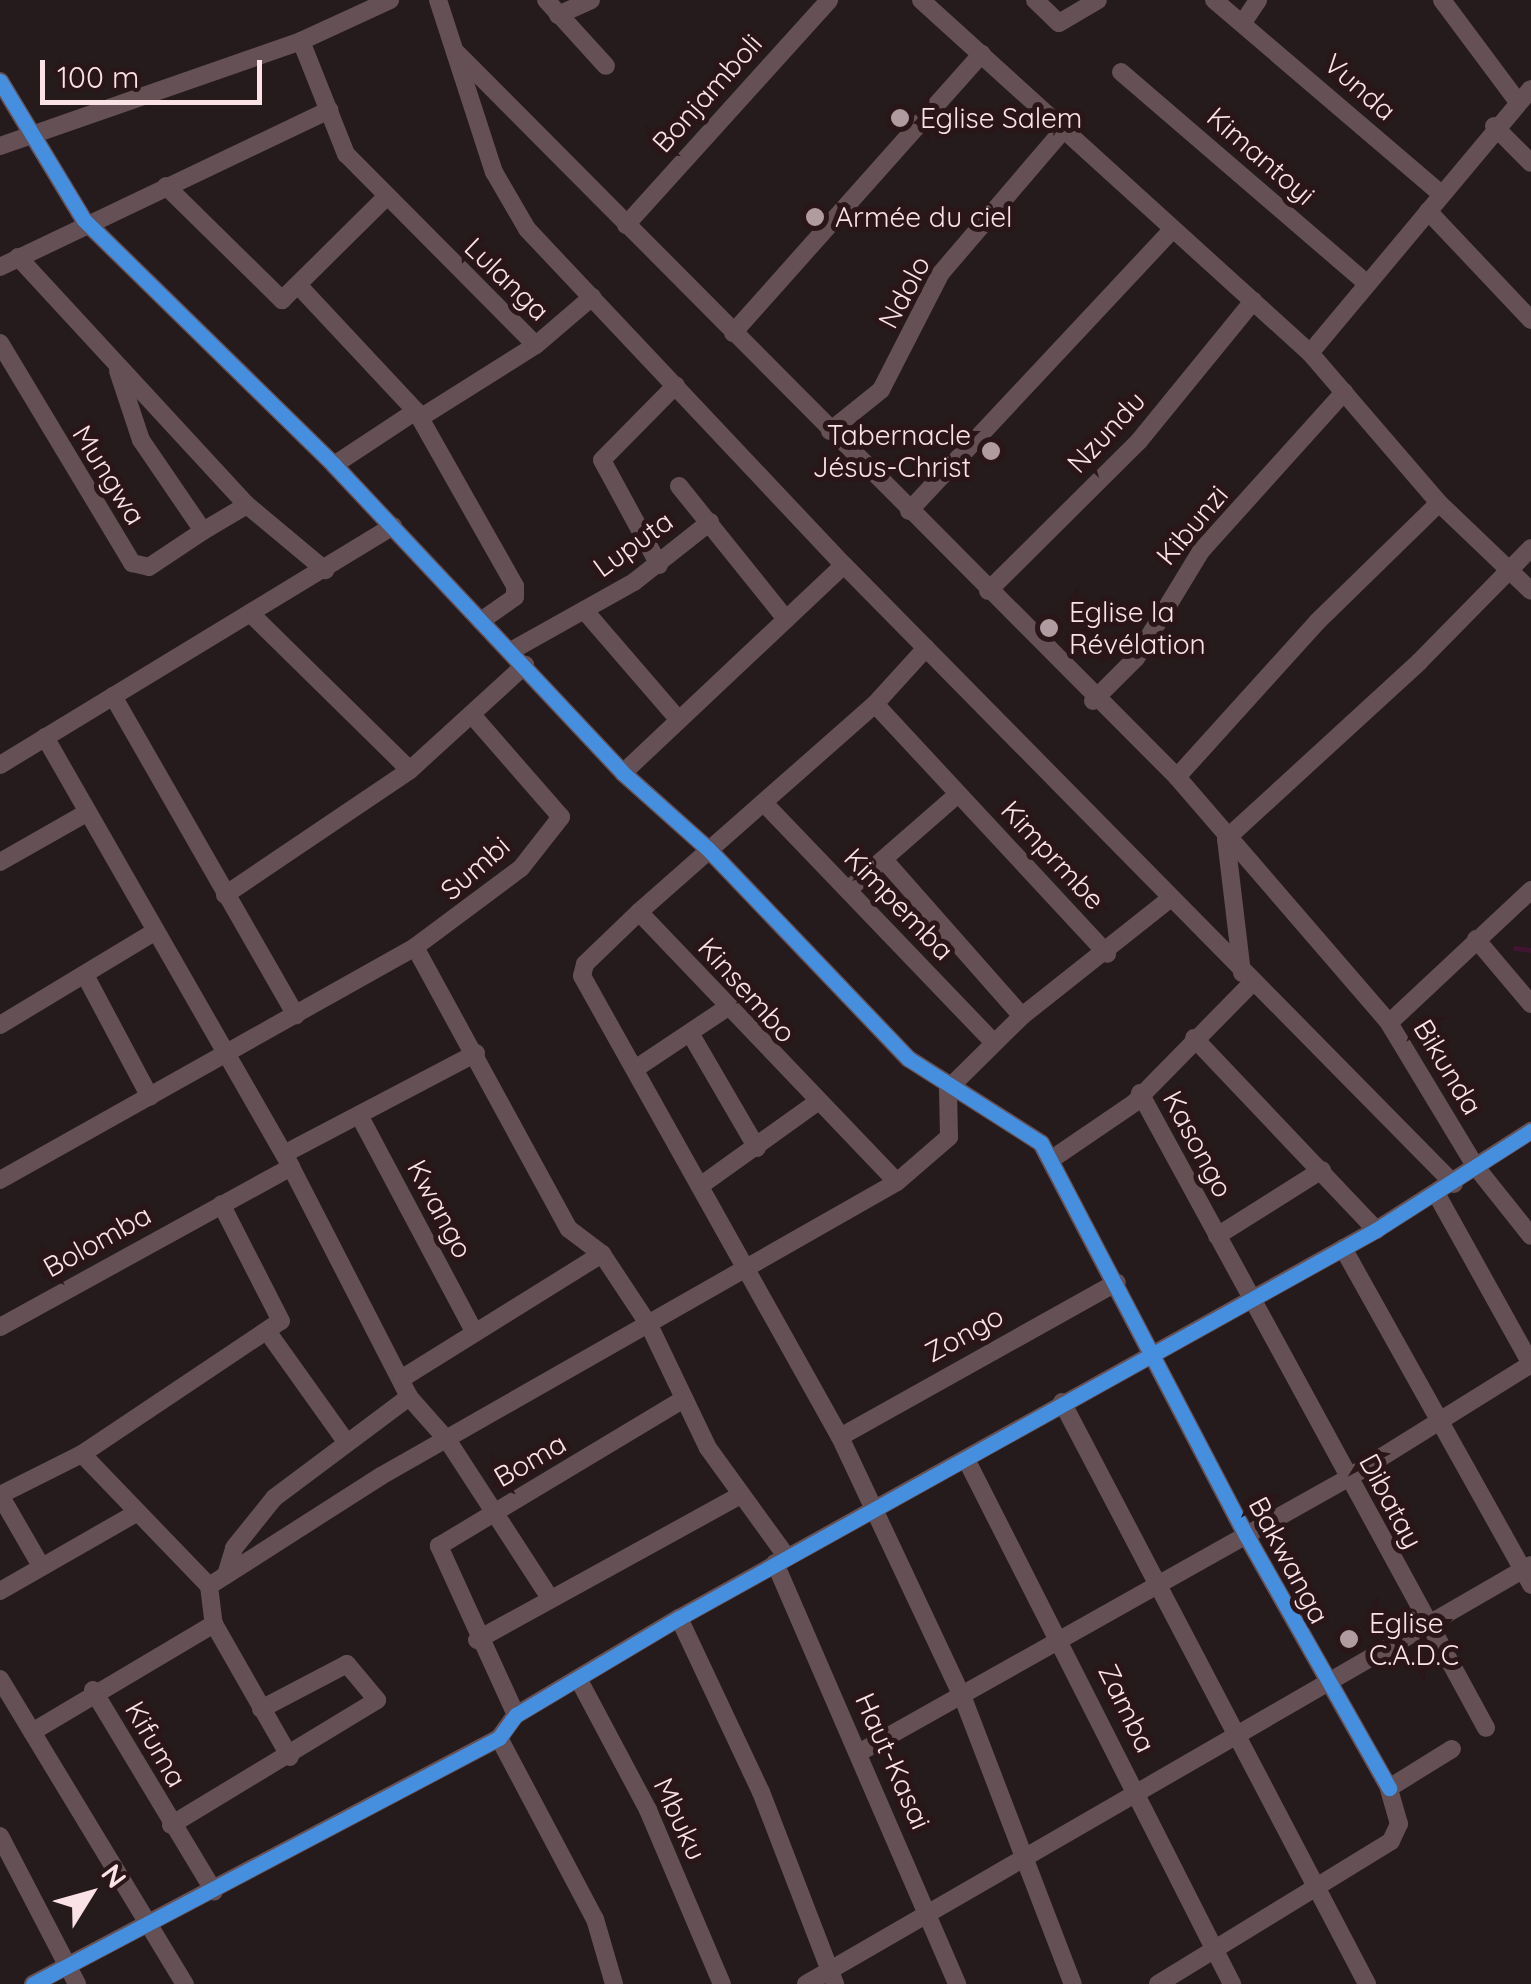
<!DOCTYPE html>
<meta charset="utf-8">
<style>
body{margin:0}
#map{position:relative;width:1531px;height:1984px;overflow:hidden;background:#251a1c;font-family:Quicksand,sans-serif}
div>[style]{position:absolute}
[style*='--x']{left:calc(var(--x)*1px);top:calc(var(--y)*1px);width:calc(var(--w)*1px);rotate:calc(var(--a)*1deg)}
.stream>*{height:5px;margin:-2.5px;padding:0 2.5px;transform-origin:2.5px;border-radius:2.5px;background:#411432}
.minor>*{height:18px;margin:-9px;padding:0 9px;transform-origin:9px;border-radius:9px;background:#645055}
.cycleway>*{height:15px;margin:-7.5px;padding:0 7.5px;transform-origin:7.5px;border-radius:7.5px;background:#468fdf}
.dots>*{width:28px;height:28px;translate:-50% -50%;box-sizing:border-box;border:5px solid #2a1518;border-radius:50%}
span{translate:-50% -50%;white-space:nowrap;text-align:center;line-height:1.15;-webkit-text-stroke:10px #2a1518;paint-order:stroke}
.street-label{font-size:28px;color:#fbe2e7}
.poi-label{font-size:28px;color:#fbe2e7}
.left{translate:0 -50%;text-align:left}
.right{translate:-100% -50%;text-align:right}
.north{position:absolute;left:40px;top:1844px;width:100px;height:100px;-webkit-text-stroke:8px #2a1518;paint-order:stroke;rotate:53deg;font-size:28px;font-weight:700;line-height:40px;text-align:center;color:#fbe2e7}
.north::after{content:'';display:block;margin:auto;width:35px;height:45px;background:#fbe2e7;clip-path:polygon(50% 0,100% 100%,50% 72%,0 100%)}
.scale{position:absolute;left:40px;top:60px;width:222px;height:45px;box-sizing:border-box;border:5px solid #fbe2e7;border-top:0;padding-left:12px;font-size:30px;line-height:35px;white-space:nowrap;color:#fbe2e7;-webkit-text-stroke:8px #2a1518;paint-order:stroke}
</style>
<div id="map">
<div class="stream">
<div style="--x:1515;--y:948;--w:16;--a:7"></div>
</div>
<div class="minor">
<div style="--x:438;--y:0;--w:181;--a:72"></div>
<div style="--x:494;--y:172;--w:66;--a:59.9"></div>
<div style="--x:527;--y:229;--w:462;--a:46.7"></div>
<div style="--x:844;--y:565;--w:869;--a:45.42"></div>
<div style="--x:546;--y:0;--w:89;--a:47.7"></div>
<div style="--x:921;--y:0;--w:525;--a:42.22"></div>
<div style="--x:1310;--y:353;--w:198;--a:49.3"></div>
<div style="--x:1439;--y:503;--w:127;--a:43.7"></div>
<div style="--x:1035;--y:0;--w:33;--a:44"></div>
<div style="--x:1059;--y:23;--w:45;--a:-30.5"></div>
<div style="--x:1214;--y:0;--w:297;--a:40.5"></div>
<div style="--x:1442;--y:0;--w:127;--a:53.3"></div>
<div style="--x:558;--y:15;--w:36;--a:-24"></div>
<div style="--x:1244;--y:21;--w:25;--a:-56"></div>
<div style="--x:301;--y:41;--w:122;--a:68.3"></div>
<div style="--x:346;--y:154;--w:269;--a:45.2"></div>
<div style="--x:457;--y:53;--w:1021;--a:45.16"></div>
<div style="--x:1177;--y:777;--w:325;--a:49.2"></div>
<div style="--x:1389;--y:1023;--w:168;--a:58.9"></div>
<div style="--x:1476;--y:1167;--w:88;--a:51.4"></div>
<div style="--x:1121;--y:72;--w:322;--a:40.7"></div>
<div style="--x:0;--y:81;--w:162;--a:58.9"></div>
<div style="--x:84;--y:220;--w:350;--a:44.4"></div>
<div style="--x:334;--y:465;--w:422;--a:46.8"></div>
<div style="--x:623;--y:773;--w:115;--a:41.8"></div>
<div style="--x:709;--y:850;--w:289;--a:46.3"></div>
<div style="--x:909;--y:1059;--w:156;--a:32.5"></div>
<div style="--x:1041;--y:1143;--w:442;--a:62.4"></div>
<div style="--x:1246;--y:1535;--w:291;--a:60.5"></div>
<div style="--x:1494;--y:126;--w:52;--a:45"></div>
<div style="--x:0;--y:146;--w:319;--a:-19.2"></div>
<div style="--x:301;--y:41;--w:98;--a:-24.7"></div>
<div style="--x:166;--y:186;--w:163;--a:44.5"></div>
<div style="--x:282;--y:300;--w:145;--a:-44.7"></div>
<div style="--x:1428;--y:211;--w:150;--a:46.6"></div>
<div style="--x:626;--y:225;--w:303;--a:-47.9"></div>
<div style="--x:18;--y:257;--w:338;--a:47.3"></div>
<div style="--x:247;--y:505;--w:102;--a:39.8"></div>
<div style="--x:0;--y:267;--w:365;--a:-25.5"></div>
<div style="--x:298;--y:285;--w:173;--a:46.9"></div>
<div style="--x:416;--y:411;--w:201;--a:60.5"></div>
<div style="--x:515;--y:586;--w:11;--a:90"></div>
<div style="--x:515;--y:597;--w:42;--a:144.8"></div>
<div style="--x:733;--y:333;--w:374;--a:-48.3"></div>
<div style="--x:0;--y:343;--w:257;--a:59"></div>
<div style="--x:132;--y:563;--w:17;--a:13"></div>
<div style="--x:149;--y:567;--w:65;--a:-33.7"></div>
<div style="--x:1310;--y:353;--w:344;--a:-50.1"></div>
<div style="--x:118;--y:371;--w:73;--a:71.6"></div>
<div style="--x:141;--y:440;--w:110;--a:55.7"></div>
<div style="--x:203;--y:531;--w:51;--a:-30.6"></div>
<div style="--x:420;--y:418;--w:137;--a:-32.2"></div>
<div style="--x:536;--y:345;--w:74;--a:-40.6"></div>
<div style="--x:830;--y:431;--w:65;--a:-38.8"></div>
<div style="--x:881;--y:390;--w:131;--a:-62.9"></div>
<div style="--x:941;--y:273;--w:189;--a:-49.5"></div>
<div style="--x:334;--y:465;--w:98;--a:-33.4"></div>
<div style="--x:679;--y:486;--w:171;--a:51.2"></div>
<div style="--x:909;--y:511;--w:386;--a:-46.9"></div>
<div style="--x:659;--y:565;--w:119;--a:-118.5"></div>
<div style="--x:602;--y:460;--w:105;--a:-45.4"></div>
<div style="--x:988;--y:591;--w:213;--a:-44.8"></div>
<div style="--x:1139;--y:441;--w:181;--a:-50.8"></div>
<div style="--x:584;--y:610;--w:145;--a:49.2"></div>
<div style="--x:250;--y:613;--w:224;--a:44.5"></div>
<div style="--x:926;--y:648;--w:76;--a:132.3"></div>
<div style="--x:875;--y:704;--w:315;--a:138.6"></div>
<div style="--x:639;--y:912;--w:75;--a:136.1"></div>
<div style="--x:585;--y:964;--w:12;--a:104"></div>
<div style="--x:582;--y:976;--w:528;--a:60.77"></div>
<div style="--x:840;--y:1437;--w:289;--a:64.8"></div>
<div style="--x:963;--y:1698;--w:306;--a:69"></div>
<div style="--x:511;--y:651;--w:141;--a:-29.3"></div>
<div style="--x:634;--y:582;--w:97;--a:-38.3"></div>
<div style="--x:113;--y:696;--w:368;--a:60.2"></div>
<div style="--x:1093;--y:701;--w:61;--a:-45"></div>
<div style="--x:1136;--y:658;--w:125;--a:-58.7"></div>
<div style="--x:1201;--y:551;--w:214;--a:-48"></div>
<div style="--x:875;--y:704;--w:341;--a:47.1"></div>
<div style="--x:45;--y:737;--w:495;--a:60.2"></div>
<div style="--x:291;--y:1167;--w:259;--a:62.8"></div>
<div style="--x:409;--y:1397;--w:59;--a:48.4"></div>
<div style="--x:448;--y:1441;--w:187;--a:57"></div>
<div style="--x:0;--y:765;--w:460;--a:-31.3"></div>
<div style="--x:623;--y:773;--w:303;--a:-43.3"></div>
<div style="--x:1177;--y:777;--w:209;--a:-47.9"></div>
<div style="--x:1317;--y:622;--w:170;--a:-44.3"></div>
<div style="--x:764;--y:803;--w:332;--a:46.2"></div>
<div style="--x:0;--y:862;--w:101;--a:-29.6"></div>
<div style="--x:886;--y:862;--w:205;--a:48.6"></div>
<div style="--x:848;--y:890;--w:146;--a:-41.1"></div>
<div style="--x:225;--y:895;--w:223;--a:-34"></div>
<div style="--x:410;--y:770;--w:156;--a:-42.4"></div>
<div style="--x:639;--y:912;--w:373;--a:46.3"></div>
<div style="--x:1476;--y:939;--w:85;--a:49.8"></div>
<div style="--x:415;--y:947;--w:321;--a:61.4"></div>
<div style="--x:569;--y:1229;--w:41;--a:37.1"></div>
<div style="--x:602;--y:1254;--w:85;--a:56.5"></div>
<div style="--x:649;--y:1325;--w:136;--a:64.4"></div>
<div style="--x:708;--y:1448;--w:135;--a:54.1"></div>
<div style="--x:1242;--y:973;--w:135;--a:-96.8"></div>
<div style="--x:1226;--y:839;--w:262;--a:-42.5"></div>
<div style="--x:1419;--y:662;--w:160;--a:-45.5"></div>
<div style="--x:85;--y:975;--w:138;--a:62"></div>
<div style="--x:1389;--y:1023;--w:195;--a:-43.1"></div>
<div style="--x:0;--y:1025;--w:182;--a:-31.1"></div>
<div style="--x:690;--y:1033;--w:133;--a:59.8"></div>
<div style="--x:1194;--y:1038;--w:265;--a:46.5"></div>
<div style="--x:635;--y:1069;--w:108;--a:-33.7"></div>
<div style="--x:1140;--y:1093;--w:723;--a:61.41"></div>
<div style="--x:359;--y:1115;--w:242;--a:62"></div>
<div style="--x:284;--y:1154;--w:217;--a:-27.7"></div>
<div style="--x:1052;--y:1159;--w:99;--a:-34.3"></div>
<div style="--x:1134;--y:1103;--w:168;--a:-45.5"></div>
<div style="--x:0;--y:1180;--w:476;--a:-29.3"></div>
<div style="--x:415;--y:947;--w:132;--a:-36.7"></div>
<div style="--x:521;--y:868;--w:65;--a:-51.9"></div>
<div style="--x:561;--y:817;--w:134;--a:-131.1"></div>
<div style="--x:700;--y:1186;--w:143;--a:-35.6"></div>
<div style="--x:1437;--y:1195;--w:193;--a:60.9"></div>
<div style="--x:1217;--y:1236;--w:124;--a:-32.2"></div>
<div style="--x:1343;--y:1248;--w:386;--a:60.8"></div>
<div style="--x:0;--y:1327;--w:332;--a:-28.8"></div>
<div style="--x:267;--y:1331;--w:133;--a:54.5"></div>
<div style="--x:401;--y:1379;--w:237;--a:-31.9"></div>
<div style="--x:1062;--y:1402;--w:657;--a:62.34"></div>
<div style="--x:840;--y:1437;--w:317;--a:-29.2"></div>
<div style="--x:82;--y:1454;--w:183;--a:46.1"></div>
<div style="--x:209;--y:1586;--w:38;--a:83"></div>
<div style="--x:214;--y:1624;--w:153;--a:60.3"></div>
<div style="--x:966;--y:1459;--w:589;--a:63.13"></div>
<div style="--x:0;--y:1495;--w:92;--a:-26.6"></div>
<div style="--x:82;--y:1454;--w:239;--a:-33.8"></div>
<div style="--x:281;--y:1321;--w:131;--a:-117.1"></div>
<div style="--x:0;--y:1495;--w:82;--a:60"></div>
<div style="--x:775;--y:1563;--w:459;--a:66.6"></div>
<div style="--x:226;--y:1575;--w:28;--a:-73"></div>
<div style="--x:234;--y:1548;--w:64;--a:-51.3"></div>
<div style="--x:274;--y:1498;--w:169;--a:-36.8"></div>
<div style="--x:209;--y:1586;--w:204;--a:-32.6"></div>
<div style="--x:381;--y:1476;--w:594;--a:-29.67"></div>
<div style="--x:897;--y:1182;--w:69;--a:-40.9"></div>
<div style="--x:949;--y:1137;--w:48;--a:-91.2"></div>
<div style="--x:948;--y:1089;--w:104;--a:-44.6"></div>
<div style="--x:1022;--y:1016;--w:190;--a:-38.4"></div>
<div style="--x:0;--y:1591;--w:157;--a:-29.8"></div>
<div style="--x:679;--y:1618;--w:192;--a:64.8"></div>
<div style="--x:761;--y:1792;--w:206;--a:68.9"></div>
<div style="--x:477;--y:1640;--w:299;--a:-28.8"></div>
<div style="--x:0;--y:1679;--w:357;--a:58.8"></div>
<div style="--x:580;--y:1682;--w:145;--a:62"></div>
<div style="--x:648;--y:1810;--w:189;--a:67"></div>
<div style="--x:93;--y:1690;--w:235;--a:59"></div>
<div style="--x:516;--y:1715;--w:186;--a:-114.5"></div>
<div style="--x:439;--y:1546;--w:286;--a:-31"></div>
<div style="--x:32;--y:1732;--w:212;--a:-30.7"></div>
<div style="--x:499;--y:1738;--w:205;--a:62.1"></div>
<div style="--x:595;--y:1919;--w:68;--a:73.7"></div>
<div style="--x:862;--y:1751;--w:557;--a:-29.32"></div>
<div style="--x:1348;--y:1478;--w:216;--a:-31.9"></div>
<div style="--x:171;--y:1825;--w:241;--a:-31.2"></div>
<div style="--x:377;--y:1700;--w:47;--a:-129.8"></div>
<div style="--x:347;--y:1664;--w:97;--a:152.4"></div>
<div style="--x:0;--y:1836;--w:167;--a:62.5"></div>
<div style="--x:33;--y:1984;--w:527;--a:-27.83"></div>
<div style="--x:499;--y:1738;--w:29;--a:-54"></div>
<div style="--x:516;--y:1715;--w:190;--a:-30.8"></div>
<div style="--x:679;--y:1618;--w:798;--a:-29.1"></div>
<div style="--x:1376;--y:1230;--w:184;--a:-32.6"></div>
<div style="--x:806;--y:1984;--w:837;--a:-30.02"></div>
<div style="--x:1158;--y:1984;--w:273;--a:-31.5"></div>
<div style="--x:1391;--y:1841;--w:19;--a:-65"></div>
<div style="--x:1399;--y:1824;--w:37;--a:-106"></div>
<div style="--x:1389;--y:1788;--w:74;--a:-31.8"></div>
</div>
<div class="cycleway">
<div style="--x:0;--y:81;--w:162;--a:58.9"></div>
<div style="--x:84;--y:220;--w:350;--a:44.4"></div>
<div style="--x:334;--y:465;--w:422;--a:46.8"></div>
<div style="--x:623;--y:773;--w:115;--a:41.8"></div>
<div style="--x:709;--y:850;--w:289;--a:46.3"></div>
<div style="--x:909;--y:1059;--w:156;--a:32.5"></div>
<div style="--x:1041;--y:1143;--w:442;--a:62.4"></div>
<div style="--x:1246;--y:1535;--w:291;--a:60.5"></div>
<div style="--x:33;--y:1984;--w:527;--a:-27.83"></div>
<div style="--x:499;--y:1738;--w:29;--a:-54"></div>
<div style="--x:516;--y:1715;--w:190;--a:-30.8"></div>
<div style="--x:679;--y:1618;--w:798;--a:-29.1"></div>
<div style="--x:1376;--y:1230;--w:184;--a:-32.6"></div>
</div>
<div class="dots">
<div style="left:900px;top:118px;background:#b09ca0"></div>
<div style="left:815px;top:217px;background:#b09ca0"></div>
<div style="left:991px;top:451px;background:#b09ca0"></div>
<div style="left:1049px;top:628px;background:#b09ca0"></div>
<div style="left:1349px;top:1639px;background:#b09ca0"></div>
</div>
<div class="street-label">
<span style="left:1360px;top:87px;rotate:41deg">Vunda</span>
<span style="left:707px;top:93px;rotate:-48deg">Bonjamboli</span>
<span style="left:1261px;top:156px;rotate:41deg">Kimantoyi</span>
<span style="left:507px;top:279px;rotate:44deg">Lulanga</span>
<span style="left:904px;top:292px;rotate:-62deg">Ndolo</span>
<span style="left:1106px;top:432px;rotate:-47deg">Nzundu</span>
<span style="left:109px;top:475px;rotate:58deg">Mungwa</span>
<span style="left:1192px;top:525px;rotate:-50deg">Kibunzi</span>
<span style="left:633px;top:544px;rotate:-36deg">Luputa</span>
<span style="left:1053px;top:855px;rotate:47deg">Kimprmbe</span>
<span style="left:475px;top:868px;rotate:-41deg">Sumbi</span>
<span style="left:899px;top:904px;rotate:46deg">Kimpemba</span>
<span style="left:747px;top:990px;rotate:48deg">Kinsembo</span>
<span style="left:1448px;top:1067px;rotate:59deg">Bikunda</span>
<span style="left:1198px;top:1144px;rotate:62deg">Kasongo</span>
<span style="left:440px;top:1209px;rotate:62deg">Kwango</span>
<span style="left:97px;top:1241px;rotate:-29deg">Bolomba</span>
<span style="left:964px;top:1334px;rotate:-29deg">Zongo</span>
<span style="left:530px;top:1460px;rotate:-30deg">Boma</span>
<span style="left:1391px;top:1501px;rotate:62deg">Dibatay</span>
<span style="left:1289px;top:1560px;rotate:62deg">Bakwanga</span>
<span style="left:1127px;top:1708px;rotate:64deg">Zamba</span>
<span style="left:156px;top:1744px;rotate:60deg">Kifuma</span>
<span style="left:893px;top:1761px;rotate:66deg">Haut-Kasai</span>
<span style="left:680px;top:1819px;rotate:65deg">Mbuku</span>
</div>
<div class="poi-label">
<span class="left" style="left:920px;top:118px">Eglise Salem</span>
<span class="left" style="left:835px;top:217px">Armée du ciel</span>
<span class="right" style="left:971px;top:451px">Tabernacle<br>Jésus-Christ</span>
<span class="left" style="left:1069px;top:628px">Eglise la<br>Révélation</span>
<span class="left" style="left:1369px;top:1639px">Eglise<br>C.A.D.C</span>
</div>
<div class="north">N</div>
<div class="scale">100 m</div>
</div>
